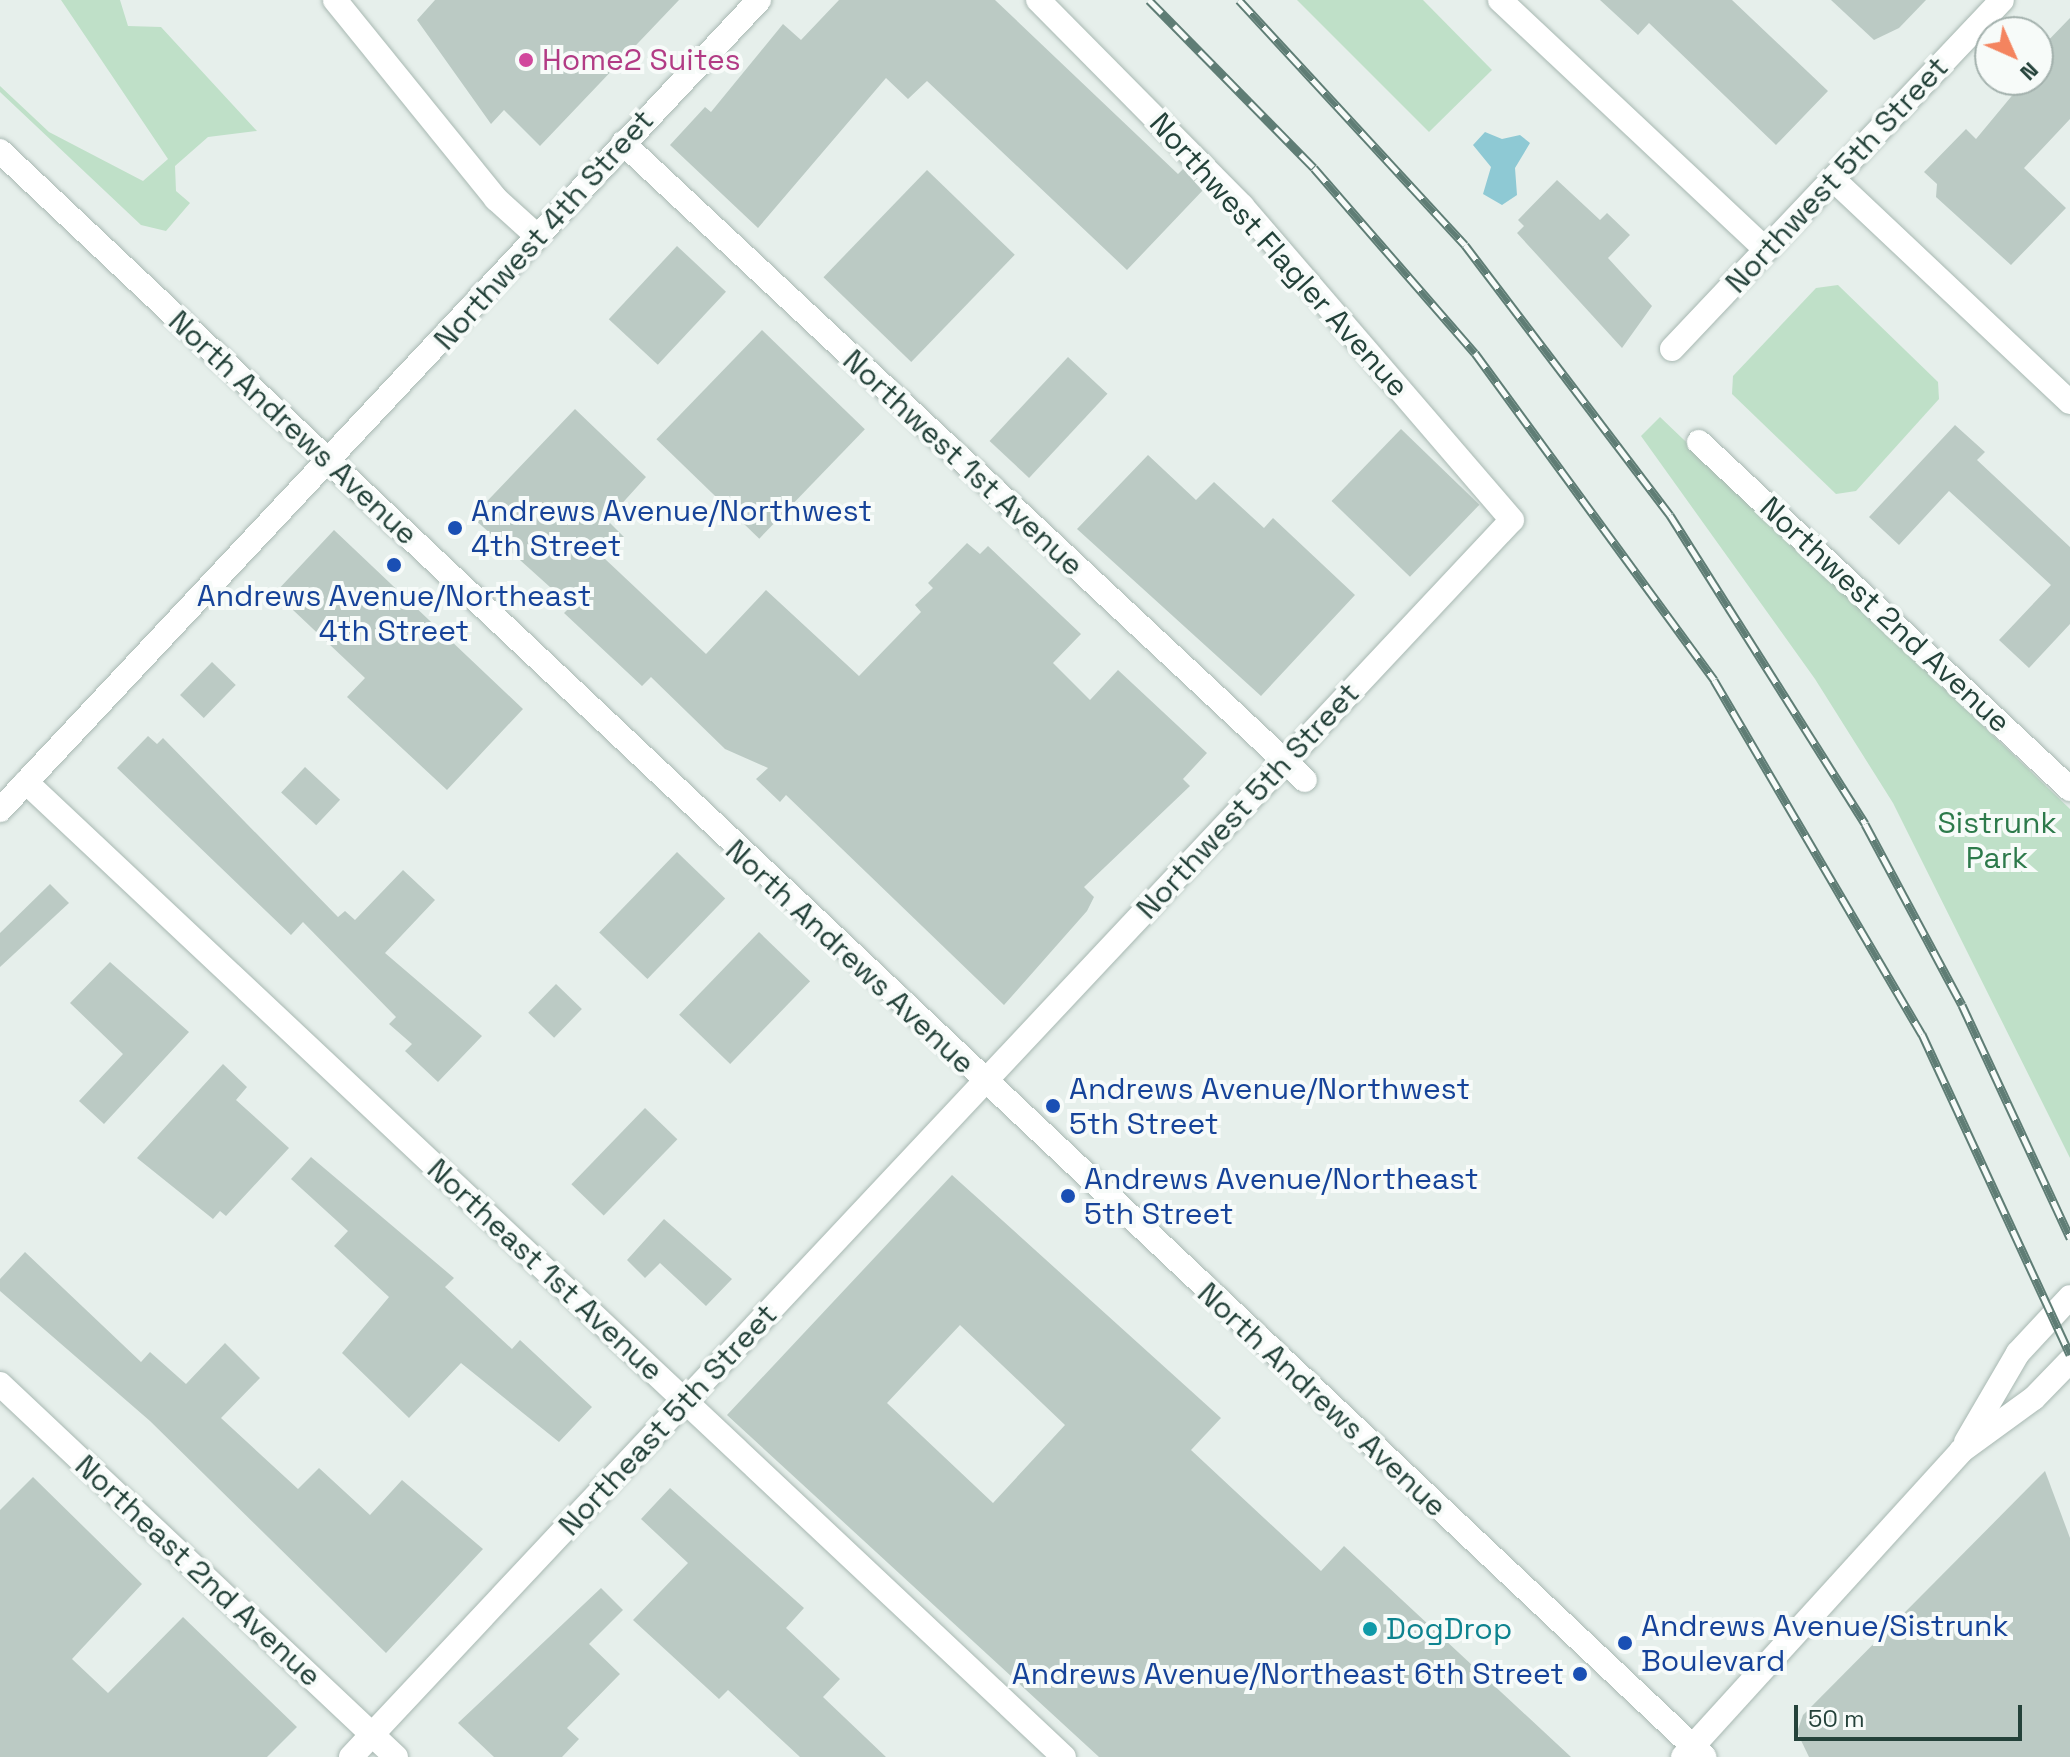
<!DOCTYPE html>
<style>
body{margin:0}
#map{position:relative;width:2070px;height:1757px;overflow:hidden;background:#e6efeb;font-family:"Space Grotesk",sans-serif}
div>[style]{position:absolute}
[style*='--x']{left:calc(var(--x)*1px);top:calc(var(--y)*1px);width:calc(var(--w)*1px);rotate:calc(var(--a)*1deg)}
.green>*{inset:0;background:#bfe0c8}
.water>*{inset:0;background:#8ec9d4}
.building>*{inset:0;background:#bbcac4;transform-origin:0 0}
.roads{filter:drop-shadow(0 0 2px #a8b8b2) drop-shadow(0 0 2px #a8b8b2)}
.minor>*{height:24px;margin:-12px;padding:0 12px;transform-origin:12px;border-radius:12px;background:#fff}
.tertiary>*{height:24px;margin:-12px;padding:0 12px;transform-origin:12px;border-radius:12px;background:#fff}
.secondary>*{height:24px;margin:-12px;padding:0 12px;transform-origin:12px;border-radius:12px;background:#fff}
.rail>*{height:9px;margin-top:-4.5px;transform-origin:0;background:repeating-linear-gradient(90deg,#f7fbf9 0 18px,#5f7d75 0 36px);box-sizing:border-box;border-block:2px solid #5f7d75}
.dots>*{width:22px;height:22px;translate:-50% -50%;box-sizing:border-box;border:4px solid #f7fbf9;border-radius:50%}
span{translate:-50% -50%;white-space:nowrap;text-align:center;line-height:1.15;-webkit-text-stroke:8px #f7fbf9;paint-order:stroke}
.hotel-label{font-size:30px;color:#b23c85}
.left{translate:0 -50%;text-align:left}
.street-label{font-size:30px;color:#24423a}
.transit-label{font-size:30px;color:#164399}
.right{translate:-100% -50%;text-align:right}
.park-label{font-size:30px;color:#2d7a4b}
.culture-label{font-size:30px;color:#0d838f}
.north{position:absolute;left:1974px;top:16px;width:80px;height:80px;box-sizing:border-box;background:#f7fbf9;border:2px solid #a3b1ad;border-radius:50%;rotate:135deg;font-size:22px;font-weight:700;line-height:32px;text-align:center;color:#24423a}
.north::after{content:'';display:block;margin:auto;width:28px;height:36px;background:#f4845f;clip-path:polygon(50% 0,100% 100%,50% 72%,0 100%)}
.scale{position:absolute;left:1794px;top:1705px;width:228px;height:36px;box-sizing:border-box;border:4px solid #24423a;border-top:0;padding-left:10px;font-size:24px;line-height:28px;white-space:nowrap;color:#24423a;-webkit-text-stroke:6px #f7fbf9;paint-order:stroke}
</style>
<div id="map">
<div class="green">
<div style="clip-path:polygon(61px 0,120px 0,128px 26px,161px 27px,257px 131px,208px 137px,175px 166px,176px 191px,190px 203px,166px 231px,141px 225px,0 92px,0 86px,49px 132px,143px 181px,168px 159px)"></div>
<div style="clip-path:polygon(1297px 0,1423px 0,1492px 70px,1429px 132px)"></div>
<div style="clip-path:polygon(1838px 285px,1938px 382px,1939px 399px,1856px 491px,1836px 494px,1732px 394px,1733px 376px,1816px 288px)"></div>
<div style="clip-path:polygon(1660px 417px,2070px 809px,2070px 1158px,1893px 803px,1815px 679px,1641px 436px)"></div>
</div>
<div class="water">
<div style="clip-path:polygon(1485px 132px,1502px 139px,1520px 135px,1530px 143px,1515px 168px,1517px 195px,1502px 205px,1483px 194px,1491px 167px,1473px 145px)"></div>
</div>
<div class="building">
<div style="clip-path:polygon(435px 0,679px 0,540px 146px,504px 110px,491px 124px,417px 20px)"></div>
<div style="clip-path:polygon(839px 0,995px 0,1178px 174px,1184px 168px,1204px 189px,1127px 270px,927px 81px,908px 99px,886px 78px,758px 228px,670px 145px,705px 107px,711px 112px,783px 24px,801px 40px)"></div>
<div style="clip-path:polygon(1600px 0,1732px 0,1828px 91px,1776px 145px,1649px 23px,1638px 35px)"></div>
<div style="clip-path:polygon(1831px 0,1926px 0,1899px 28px,1874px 40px)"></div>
<div style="clip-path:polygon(2070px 18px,2070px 119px,2024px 168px,2066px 208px,2011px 265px,1936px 197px,1937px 184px,1924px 172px,1966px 129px,1976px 139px,2025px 80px,2038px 80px,2038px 51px)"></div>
<div style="left:927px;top:170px;width:122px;height:149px;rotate:44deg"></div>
<div style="clip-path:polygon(1557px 180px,1600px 220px,1607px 213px,1630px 235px,1608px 258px,1652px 306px,1622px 348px,1517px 233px,1524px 226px,1518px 220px)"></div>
<div style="left:677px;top:246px;width:67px;height:100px;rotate:43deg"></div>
<div style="left:762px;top:330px;width:143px;height:152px;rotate:44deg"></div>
<div style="left:1068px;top:357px;width:54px;height:115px;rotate:43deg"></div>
<div style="clip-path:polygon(575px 409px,646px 477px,607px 520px,624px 537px,604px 558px,706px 654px,766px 590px,859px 676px,921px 612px,915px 605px,933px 588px,928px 583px,967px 543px,980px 554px,988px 546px,1081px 634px,1053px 663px,1090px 700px,1118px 670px,1207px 753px,1183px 779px,1190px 786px,1084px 887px,1094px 897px,1087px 911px,1004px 1005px,786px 795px,780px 802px,756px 779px,768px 768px,725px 749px,651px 677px,642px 686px,564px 613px,571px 606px,472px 517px)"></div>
<div style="clip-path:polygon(1955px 425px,1985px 452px,1977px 460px,2070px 547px,2070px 624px,2029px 668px,1999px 640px,2051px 585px,1949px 491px,1899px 545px,1869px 517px)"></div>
<div style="left:1401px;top:429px;width:109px;height:100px;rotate:44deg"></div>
<div style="clip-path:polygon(1148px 455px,1196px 500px,1214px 482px,1264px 528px,1273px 518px,1355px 595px,1261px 696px,1077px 529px)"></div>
<div style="clip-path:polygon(334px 530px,523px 709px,447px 790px,347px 697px,365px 678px,275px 593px)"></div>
<div style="left:212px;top:662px;width:33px;height:46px;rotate:44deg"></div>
<div style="clip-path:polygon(148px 736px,157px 744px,163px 738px,338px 917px,345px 911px,355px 920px,403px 870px,435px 900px,385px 953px,482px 1036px,438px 1082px,405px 1051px,412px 1044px,389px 1024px,396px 1017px,303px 922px,291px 935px,117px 768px)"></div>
<div style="left:305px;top:767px;width:48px;height:35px;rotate:43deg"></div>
<div style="left:677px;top:852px;width:67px;height:112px;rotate:44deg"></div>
<div style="clip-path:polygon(50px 884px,69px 903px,0 967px,0 933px)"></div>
<div style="left:759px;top:932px;width:71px;height:115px;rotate:44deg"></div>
<div style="clip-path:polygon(110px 962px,189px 1032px,104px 1124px,79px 1101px,123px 1054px,70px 1003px)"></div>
<div style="left:556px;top:984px;width:36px;height:40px;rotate:44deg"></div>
<div style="clip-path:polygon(223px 1064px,247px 1087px,236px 1100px,289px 1148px,226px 1216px,220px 1211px,213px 1219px,137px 1158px)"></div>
<div style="left:645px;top:1108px;width:45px;height:106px;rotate:44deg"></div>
<div style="clip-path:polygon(311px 1157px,454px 1278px,445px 1287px,512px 1349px,520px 1340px,592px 1407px,559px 1442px,461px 1363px,409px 1418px,342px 1353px,389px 1297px,334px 1246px,348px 1231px,291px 1179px)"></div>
<div style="clip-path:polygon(evenodd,952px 1175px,1221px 1418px,1191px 1450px,1321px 1571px,1344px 1546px,1571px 1757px,1099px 1757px,727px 1415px,952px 1175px,960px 1325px,1065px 1425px,993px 1503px,887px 1403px,960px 1325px)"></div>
<div style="clip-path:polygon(664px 1219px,732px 1279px,706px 1306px,660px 1263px,645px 1278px,627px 1260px)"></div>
<div style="clip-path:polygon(25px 1252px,141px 1362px,150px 1352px,186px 1384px,225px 1343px,260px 1378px,221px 1418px,298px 1489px,319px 1468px,370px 1515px,402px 1480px,483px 1549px,386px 1653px,150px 1421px,0 1291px,0 1279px)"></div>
<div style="clip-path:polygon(2045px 1471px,2070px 1538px,2070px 1757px,1809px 1757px,1797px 1732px,1803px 1715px)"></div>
<div style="clip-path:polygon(33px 1477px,142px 1584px,72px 1659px,108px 1693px,183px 1617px,297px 1727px,267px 1757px,0 1757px,0 1510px)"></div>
<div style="clip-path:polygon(670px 1488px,804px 1608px,786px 1628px,840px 1679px,823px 1697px,886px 1757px,800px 1757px,728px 1690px,719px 1699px,633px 1620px,688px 1563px,641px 1519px)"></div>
<div style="clip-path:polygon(601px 1588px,623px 1610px,589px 1644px,620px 1674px,567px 1728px,579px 1739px,562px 1757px,494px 1757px,458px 1723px)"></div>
</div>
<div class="roads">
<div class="minor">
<div style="--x:335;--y:0;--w:256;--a:51"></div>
<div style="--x:496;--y:199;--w:55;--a:42.1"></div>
<div style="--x:1500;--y:0;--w:365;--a:43.2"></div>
<div style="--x:623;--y:143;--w:933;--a:43.05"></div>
<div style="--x:1833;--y:179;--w:325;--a:43.3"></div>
<div style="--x:1672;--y:349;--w:480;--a:-46.6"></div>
<div style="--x:1699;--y:442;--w:508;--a:43.09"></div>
<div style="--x:26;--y:782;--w:1424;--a:43.21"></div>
<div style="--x:0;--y:1384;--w:544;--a:43.29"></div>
<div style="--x:351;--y:1757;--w:1696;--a:-46.82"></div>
<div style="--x:1512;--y:520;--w:414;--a:-130.7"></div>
<div style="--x:1242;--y:206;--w:290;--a:-134.7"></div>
</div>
<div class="tertiary">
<div style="--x:0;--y:810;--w:1110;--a:-46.86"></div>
<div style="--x:1966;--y:1442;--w:103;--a:-59.7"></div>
<div style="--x:2018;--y:1353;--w:76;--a:-47.1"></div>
<div style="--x:1683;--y:1757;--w:413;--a:-47.7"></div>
<div style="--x:1961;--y:1451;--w:90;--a:-36"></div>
<div style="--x:2034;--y:1398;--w:52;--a:-45.8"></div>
</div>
<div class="secondary">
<div style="--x:0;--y:151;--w:2342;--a:43.3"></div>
</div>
</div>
<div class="rail">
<div style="--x:1149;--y:0;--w:235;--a:45.5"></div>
<div style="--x:1314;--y:168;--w:245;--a:49"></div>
<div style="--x:1475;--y:353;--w:405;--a:53.8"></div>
<div style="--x:1714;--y:680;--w:411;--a:59.6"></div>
<div style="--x:1922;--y:1034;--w:353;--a:65.2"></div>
<div style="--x:1239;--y:0;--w:333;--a:47.3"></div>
<div style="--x:1465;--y:245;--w:339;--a:52.8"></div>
<div style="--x:1670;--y:515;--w:365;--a:57.7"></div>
<div style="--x:1865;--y:824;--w:205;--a:61.8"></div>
<div style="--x:1962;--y:1005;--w:257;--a:65.1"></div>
</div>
<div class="dots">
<div style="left:526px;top:60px;background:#d1479c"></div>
<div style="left:455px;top:528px;background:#1a4fb4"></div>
<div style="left:394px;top:565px;background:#1a4fb4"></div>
<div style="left:1053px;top:1106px;background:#1a4fb4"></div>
<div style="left:1068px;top:1196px;background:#1a4fb4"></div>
<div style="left:1370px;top:1629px;background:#0f9aa8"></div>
<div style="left:1625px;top:1643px;background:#1a4fb4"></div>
<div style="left:1580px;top:1674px;background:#1a4fb4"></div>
</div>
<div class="hotel-label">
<span class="left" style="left:542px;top:60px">Home2 Suites</span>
</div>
<div class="street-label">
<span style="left:1837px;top:175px;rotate:-47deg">Northwest 5th Street</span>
<span style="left:544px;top:230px;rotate:-48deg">Northwest 4th Street</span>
<span style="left:1279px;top:255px;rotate:48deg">Northwest Flagler Avenue</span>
<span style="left:293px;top:428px;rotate:43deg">North Andrews Avenue</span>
<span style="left:963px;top:463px;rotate:43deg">Northwest 1st Avenue</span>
<span style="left:1885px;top:615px;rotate:43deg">Northwest 2nd Avenue</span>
<span style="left:1248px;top:801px;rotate:-47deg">Northwest 5th Street</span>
<span style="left:850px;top:957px;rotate:43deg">North Andrews Avenue</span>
<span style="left:545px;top:1270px;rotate:43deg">Northeast 1st Avenue</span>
<span style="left:1322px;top:1400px;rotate:43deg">North Andrews Avenue</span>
<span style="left:668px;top:1420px;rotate:-47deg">Northeast 5th Street</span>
<span style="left:198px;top:1571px;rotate:43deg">Northeast 2nd Avenue</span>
</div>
<div class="transit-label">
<span class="left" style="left:471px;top:528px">Andrews Avenue/Northwest<br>4th Street</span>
<span style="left:394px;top:613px">Andrews Avenue/Northeast<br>4th Street</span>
<span class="left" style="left:1069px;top:1106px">Andrews Avenue/Northwest<br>5th Street</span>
<span class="left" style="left:1084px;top:1196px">Andrews Avenue/Northeast<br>5th Street</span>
<span class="left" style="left:1641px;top:1643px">Andrews Avenue/Sistrunk<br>Boulevard</span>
<span class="right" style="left:1564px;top:1674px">Andrews Avenue/Northeast 6th Street</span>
</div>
<div class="park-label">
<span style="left:1997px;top:840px">Sistrunk<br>Park</span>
</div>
<div class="culture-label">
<span class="left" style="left:1386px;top:1629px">DogDrop</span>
</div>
<div class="north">N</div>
<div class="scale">50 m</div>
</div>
